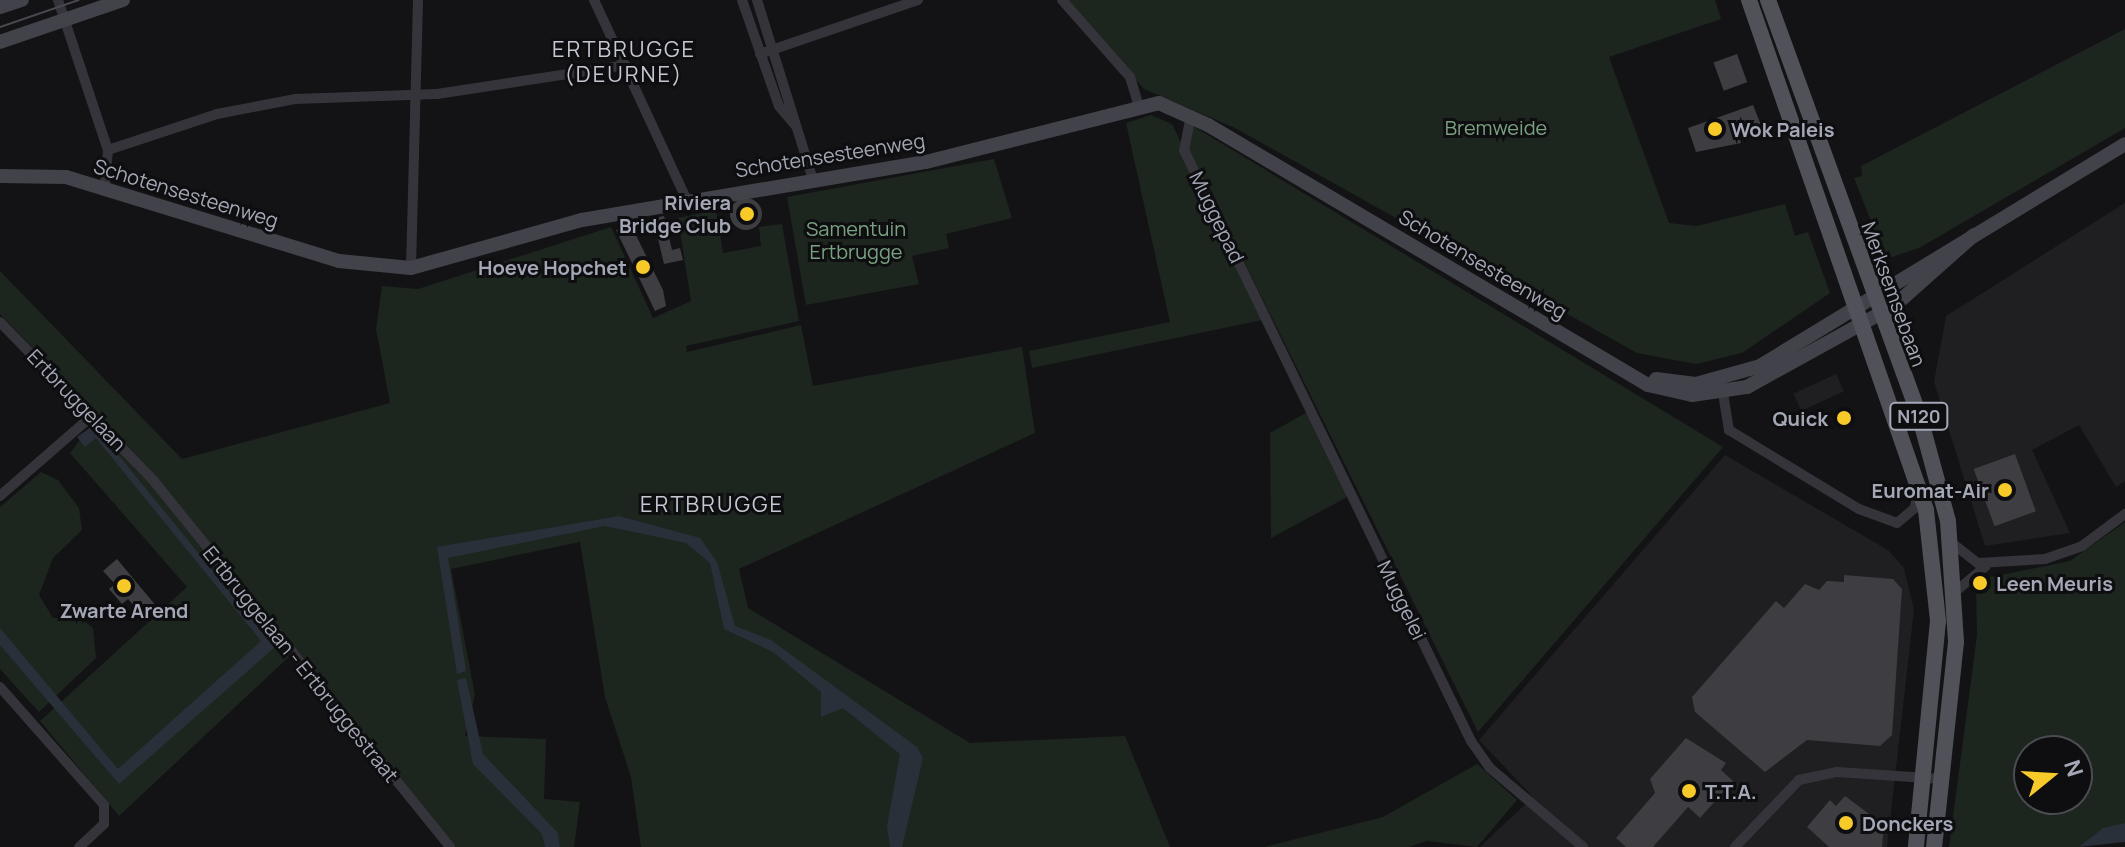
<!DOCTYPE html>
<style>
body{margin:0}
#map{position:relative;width:2125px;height:847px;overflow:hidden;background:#131315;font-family:Manrope,sans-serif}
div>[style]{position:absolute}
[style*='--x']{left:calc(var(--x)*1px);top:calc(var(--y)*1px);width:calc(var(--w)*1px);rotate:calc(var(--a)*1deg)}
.built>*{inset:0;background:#1f1f22;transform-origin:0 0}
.green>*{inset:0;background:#1d251f}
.water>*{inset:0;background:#293039}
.building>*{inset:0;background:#3d3d42;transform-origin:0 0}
.round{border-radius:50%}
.street>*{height:10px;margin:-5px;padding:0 5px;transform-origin:5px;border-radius:5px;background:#34343a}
.secondary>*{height:14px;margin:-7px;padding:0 7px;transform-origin:7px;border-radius:7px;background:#42434a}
.primary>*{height:16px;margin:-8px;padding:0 8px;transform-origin:8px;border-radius:8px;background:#505159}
.tram>*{height:2px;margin:-1px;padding:0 1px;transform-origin:1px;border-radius:1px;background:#494a51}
.dots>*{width:22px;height:22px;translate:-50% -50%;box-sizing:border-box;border:4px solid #0e0e10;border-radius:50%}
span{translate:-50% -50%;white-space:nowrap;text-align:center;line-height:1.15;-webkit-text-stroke:6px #0e0e10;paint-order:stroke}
.shield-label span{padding:2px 6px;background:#0e0e10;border:2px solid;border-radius:6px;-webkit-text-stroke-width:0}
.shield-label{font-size:18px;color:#a4a8b6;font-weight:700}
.park-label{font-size:20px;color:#7aa281}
.poi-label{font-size:20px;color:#a4a8b6;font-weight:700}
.left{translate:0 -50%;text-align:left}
.right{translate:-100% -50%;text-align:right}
.street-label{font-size:20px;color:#a4a8b6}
.neighbourhood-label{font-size:22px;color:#c5c7d2;letter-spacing:2px}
.north{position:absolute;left:2013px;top:735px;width:80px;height:80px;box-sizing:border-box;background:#0e0e10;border:2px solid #4a4c52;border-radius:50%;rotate:72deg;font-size:22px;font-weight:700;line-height:32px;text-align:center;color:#a4a8b6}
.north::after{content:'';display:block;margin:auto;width:28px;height:36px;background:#f7ca29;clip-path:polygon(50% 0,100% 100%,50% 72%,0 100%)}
</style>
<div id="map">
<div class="built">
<div style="clip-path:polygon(2125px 203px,2125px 481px,2116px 487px,2079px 425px,2032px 450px,2070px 533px,1985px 546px,1934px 382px,1946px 316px)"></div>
<div style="left:1836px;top:374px;width:19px;height:47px;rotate:65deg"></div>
<div style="clip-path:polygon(1725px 455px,1888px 550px,1904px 568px,1914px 610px,1887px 847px,1480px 847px,1533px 797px,1479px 740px)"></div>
</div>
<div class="green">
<div style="clip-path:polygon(1065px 0,1715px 0,1721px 19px,1609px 57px,1669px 223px,1697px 226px,1785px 204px,1795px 236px,1808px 232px,1830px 293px,1742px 353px,1696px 364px,1637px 353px,1235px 128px,1144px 89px)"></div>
<div style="clip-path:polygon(2125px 29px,2125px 128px,1919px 248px,1886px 259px,1854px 178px,1862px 176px,1861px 166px)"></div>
<div style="clip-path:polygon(1151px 115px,1172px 124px,1267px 319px,1032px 368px,1029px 351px,1170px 322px,1126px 123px)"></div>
<div style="clip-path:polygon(1193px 126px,1723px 447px,1478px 732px,1187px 147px)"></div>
<div style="clip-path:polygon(994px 159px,1012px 218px,946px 234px,949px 248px,912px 256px,919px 284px,806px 305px,787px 197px)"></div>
<div style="clip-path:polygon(716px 210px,723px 253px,761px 246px,759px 227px,782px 224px,799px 321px,686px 346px,687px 352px,801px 325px,813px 386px,1022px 347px,1035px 433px,739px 569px,748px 608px,970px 743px,1125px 736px,1170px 847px,641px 847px,631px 777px,605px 697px,580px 542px,451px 569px,475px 695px,465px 736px,546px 739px,544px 799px,580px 802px,574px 847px,453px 847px,295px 651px,119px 816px,40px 721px,187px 587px,70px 453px,98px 416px,0 314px,0 271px,182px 459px,390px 403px,376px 329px,382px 286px,418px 289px,611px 227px,653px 318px,691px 301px,678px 218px)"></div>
<div style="clip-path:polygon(1311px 410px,1351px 495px,1271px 538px,1270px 433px)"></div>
<div style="clip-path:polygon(41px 472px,58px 480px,79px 508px,82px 530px,53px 558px,39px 595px,53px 618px,80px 618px,93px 628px,96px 658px,39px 712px,0 669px,0 507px)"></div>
<div style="clip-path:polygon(evenodd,2125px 522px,2125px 823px,2079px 847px,1949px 847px,1977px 635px,1976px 580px,2070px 561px,2125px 522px,2029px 751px,2077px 751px,2077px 799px,2029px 799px,2029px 751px)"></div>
<div style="clip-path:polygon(1477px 764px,1517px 800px,1477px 847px,1427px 841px,1409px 847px,1264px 847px,1383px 817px)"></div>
</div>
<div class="water">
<div style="clip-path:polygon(94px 425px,275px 647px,119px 784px,0 645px,0 628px,118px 769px,261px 641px,96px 438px,85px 447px,77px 437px)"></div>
<div style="clip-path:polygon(619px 516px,700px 538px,717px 562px,735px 626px,771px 640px,917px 747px,923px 758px,902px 847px,890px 847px,887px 826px,900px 754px,843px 708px,821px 717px,821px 692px,773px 652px,724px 629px,710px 563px,686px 543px,605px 526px,448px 558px,466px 671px,457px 674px,437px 547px)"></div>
<div style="clip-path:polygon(466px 678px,483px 754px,558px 833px,560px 847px,545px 847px,542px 834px,473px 764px,457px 680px)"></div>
<div style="clip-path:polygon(2125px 823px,2125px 842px,2079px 847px,2103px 828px)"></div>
</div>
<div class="building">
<div style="left:1737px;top:54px;width:30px;height:25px;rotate:70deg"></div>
<div style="clip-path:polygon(1753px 105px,1761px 125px,1738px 134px,1741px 143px,1696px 152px,1688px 128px)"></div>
<div class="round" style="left:730px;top:198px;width:32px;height:32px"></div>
<div style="clip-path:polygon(664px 216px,672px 250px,680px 248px,683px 260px,664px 264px,653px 218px)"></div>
<div style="clip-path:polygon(630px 223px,663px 290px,666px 306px,655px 311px,616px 230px)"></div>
<div style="left:2015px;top:454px;width:61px;height:44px;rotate:70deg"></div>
<div style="clip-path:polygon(117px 559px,157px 607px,150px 615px,144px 617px,128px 599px,122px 604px,109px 589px,115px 584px,103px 571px)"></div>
<div style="clip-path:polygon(1844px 575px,1893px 579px,1902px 589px,1892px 735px,1880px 746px,1807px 740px,1765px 772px,1695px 712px,1692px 697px,1776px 601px,1784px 608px,1805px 584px,1819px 590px,1827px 581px,1844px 582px)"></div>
<div style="clip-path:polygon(1686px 738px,1726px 763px,1721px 770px,1733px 781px,1700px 818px,1688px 807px,1653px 847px,1626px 847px,1616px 838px,1655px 793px,1650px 779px)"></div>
<div style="clip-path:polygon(1845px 796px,1884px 825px,1882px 847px,1829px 847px,1807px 827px,1830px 800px,1836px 806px)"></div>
</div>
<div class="street">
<div style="--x:58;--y:0;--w:158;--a:71.6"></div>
<div style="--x:108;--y:150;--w:38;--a:95"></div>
<div style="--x:594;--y:0;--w:218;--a:65.1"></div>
<div style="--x:742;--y:0;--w:112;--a:70.8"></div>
<div style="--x:779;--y:106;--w:25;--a:50"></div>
<div style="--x:757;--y:0;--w:185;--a:72.7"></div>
<div style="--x:1062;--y:0;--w:103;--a:48.6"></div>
<div style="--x:1130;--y:77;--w:28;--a:73"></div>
<div style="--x:760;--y:54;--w:167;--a:-18.9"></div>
<div style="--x:1191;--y:115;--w:36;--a:101"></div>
<div style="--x:1184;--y:150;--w:657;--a:64.1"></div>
<div style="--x:1471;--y:741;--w:33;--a:55"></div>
<div style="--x:1490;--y:768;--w:122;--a:40.3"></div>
<div style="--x:108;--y:150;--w:115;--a:-18.3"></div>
<div style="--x:217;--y:114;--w:79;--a:-10.9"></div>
<div style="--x:295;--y:99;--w:142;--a:-2"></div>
<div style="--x:437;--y:94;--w:191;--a:-8.7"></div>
<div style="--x:411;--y:268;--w:268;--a:-88.5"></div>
<div style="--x:0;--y:322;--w:220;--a:45.9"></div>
<div style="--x:153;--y:480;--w:472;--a:51"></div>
<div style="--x:1722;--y:387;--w:44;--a:80.8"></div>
<div style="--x:1729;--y:430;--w:152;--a:31.3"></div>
<div style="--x:1859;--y:509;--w:40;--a:20.2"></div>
<div style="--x:1897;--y:523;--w:23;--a:-40"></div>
<div style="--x:1915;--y:508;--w:14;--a:-82"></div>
<div style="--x:0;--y:496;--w:123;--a:-41.1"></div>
<div style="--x:1952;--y:543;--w:33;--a:38"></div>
<div style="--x:1978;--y:563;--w:67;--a:-3.4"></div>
<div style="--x:2045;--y:559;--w:39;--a:-19"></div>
<div style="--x:2082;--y:546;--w:54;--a:-36.7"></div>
<div style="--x:1955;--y:592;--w:40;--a:-40"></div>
<div style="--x:0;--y:687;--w:157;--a:48.6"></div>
<div style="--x:104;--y:805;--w:19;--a:90"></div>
<div style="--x:104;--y:824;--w:34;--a:137"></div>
<div style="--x:1735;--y:847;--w:93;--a:-46.3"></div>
<div style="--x:1799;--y:780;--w:39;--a:-12"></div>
<div style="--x:1837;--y:772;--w:105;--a:3.8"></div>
</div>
<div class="secondary">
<div style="--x:0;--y:7;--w:23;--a:-18"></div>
<div style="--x:0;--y:42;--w:130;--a:-18.9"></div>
<div style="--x:0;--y:176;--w:66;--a:0.9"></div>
<div style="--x:66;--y:177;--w:286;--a:17.1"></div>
<div style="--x:339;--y:261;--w:72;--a:5.6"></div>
<div style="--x:411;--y:268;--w:178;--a:-15.7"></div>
<div style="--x:582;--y:220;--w:349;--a:-9.6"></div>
<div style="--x:926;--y:162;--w:240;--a:-14.2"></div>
<div style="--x:1159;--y:103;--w:54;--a:24.2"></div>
<div style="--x:1208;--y:125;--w:511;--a:30.58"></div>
<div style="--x:1648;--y:385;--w:45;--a:12.8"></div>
<div style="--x:1692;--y:395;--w:56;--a:-8.3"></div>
<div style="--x:1747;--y:387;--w:168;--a:-28.9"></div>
<div style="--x:1894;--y:306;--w:107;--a:-41.6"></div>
<div style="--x:1656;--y:379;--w:40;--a:7.1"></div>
<div style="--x:1696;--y:384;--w:66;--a:-15.7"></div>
<div style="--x:1760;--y:366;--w:427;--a:-31.3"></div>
</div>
<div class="primary">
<div style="--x:1749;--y:0;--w:540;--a:70.86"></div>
<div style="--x:1926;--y:510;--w:112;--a:83.8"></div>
<div style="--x:1938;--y:621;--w:227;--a:95.6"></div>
<div style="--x:1768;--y:0;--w:445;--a:70"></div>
<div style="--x:1920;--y:418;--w:107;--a:74.8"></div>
<div style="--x:1948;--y:521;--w:121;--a:86.2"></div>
<div style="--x:1956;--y:642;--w:206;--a:96.1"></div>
</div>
<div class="tram">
<div style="--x:0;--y:27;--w:83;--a:-18.9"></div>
</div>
<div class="dots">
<div style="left:1715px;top:129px;background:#f7ca29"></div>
<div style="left:747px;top:214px;background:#f7ca29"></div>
<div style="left:643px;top:267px;background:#f7ca29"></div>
<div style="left:1844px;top:418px;background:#f7ca29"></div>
<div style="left:2005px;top:490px;background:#f7ca29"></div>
<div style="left:1980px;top:583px;background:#f7ca29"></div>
<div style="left:124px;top:586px;background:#f7ca29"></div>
<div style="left:1689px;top:791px;background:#f7ca29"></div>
<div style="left:1846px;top:823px;background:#f7ca29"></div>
</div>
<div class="shield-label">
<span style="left:1919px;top:416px">N120</span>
</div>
<div class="park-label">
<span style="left:1496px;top:127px">Bremweide</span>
<span style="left:856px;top:240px">Samentuin<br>Ertbrugge</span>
</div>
<div class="poi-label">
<span class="left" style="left:1731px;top:129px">Wok Paleis</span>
<span class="right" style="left:731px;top:214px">Riviera<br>Bridge Club</span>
<span class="right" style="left:627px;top:267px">Hoeve Hopchet</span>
<span class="right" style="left:1828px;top:418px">Quick</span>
<span class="right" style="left:1989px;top:490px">Euromat-Air</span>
<span class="left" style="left:1996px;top:583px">Leen Meuris</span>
<span style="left:124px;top:610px">Zwarte Arend</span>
<span class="left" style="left:1705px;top:791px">T.T.A.</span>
<span class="left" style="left:1862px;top:823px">Donckers</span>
</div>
<div class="street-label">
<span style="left:830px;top:155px;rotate:-9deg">Schotensesteenweg</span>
<span style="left:186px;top:193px;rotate:17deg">Schotensesteenweg</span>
<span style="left:1217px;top:217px;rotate:64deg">Muggepad</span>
<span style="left:1483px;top:264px;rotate:31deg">Schotensesteenweg</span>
<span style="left:1894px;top:294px;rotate:70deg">Merksemsebaan</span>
<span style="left:77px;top:400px;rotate:46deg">Ertbruggelaan</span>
<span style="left:1402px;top:600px;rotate:64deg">Muggelei</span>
<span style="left:301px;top:664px;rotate:51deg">Ertbruggelaan - Ertbruggestraat</span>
</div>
<div class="neighbourhood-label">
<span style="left:624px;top:62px">ERTBRUGGE<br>(DEURNE)</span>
<span style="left:712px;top:505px">ERTBRUGGE</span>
</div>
<div class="north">N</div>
</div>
